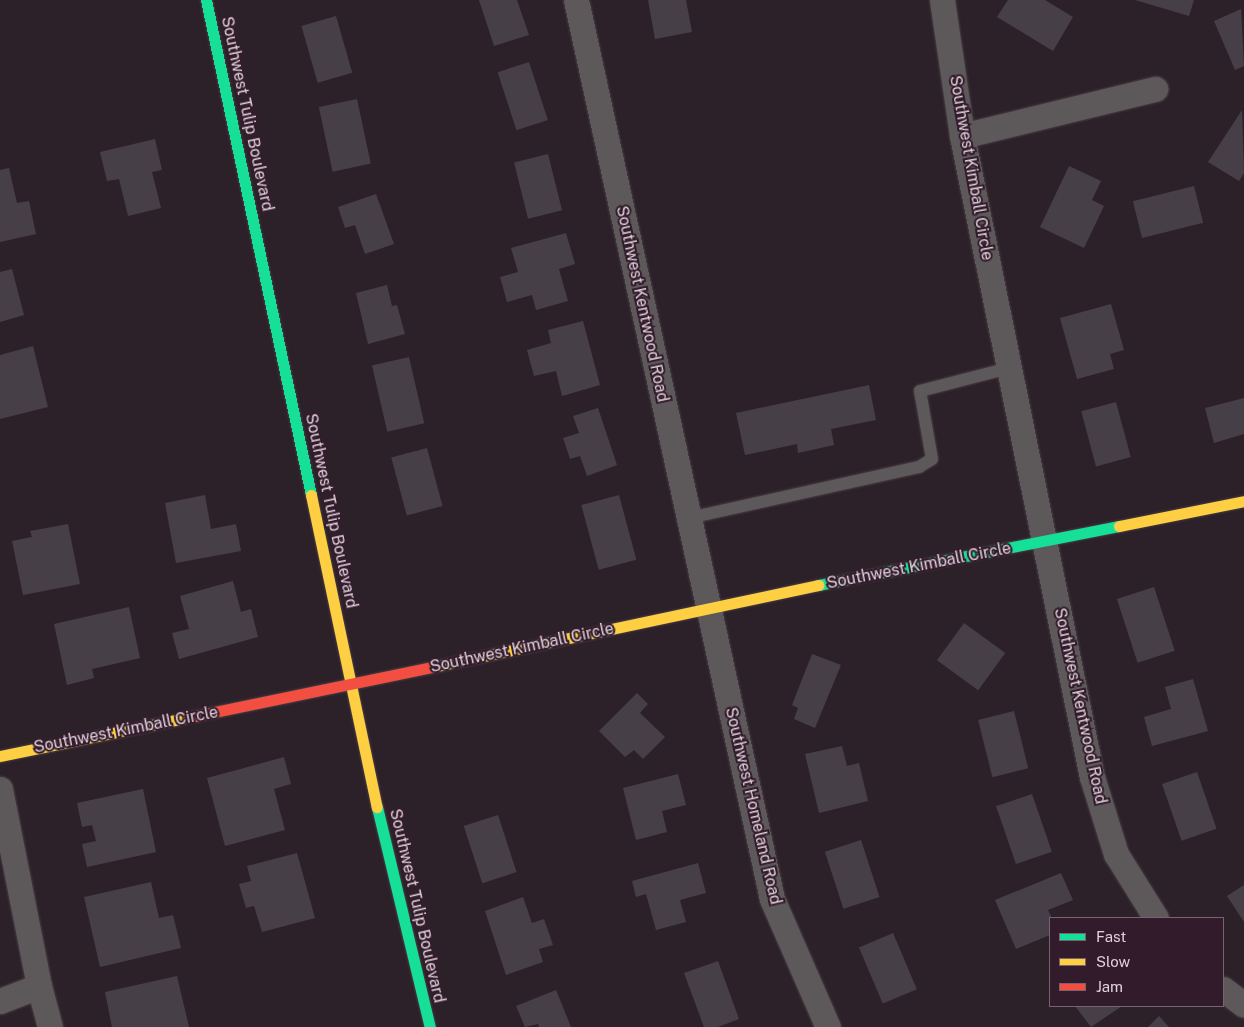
<!DOCTYPE html>
<style>
body{margin:0}
#map{position:relative;width:1244px;height:1027px;overflow:hidden;background:#2d2129;font-family:"Public Sans",sans-serif}
div>[style]{position:absolute}
[style*='--x']{left:calc(var(--x)*1px);top:calc(var(--y)*1px);width:calc(var(--w)*1px);rotate:calc(var(--a)*1deg)}
.building>*{inset:0;background:#473f48;transform-origin:0 0}
.roads{filter:drop-shadow(0 0 1px #493e45) drop-shadow(0 0 1px #493e45)}
.lane>*{height:12px;margin:-6px;padding:0 6px;transform-origin:6px;border-radius:6px;background:#5d5859}
.street>*{height:25px;margin:-12.5px;padding:0 12.5px;transform-origin:12.5px;border-radius:12.5px;background:#5d5859}
.fast>*{height:11px;margin:-5.5px;padding:0 5.5px;transform-origin:5.5px;border-radius:5.5px;background:#16e098}
.slow>*{height:11px;margin:-5.5px;padding:0 5.5px;transform-origin:5.5px;border-radius:5.5px;background:#ffcf43}
.jam>*{height:11px;margin:-5.5px;padding:0 5.5px;transform-origin:5.5px;border-radius:5.5px;background:#f24e42}
span{translate:-50% -50%;white-space:nowrap;text-align:center;line-height:1.15;-webkit-text-stroke:4px #321c2b;paint-order:stroke}
.street-label{font-size:16px;color:#e0d1db}
.legend{position:absolute;left:1049px;top:917px;width:175px;height:90px;box-sizing:border-box;background:#321c2b;border:1px solid #786471;margin:0;padding:6px 9px;list-style:none;font-size:15px;color:#e0d1db}
.legend li{display:flex;align-items:center;gap:10px;height:25px}
.legend b{width:25px;border:1px solid #786471}
</style>
<div id="map">
<div class="building">
<div style="clip-path:polygon(479px 0,517px 0,529px 35px,494px 46px)"></div>
<div style="clip-path:polygon(648px 0,686px 0,692px 32px,655px 39px)"></div>
<div style="clip-path:polygon(1008px 0,1045px 0,1073px 17px,1053px 51px,997px 17px)"></div>
<div style="clip-path:polygon(1135px 0,1194px 0,1189px 16px)"></div>
<div style="clip-path:polygon(1241px 9px,1244px 66px,1235px 70px,1214px 21px)"></div>
<div style="left:336px;top:16px;width:59px;height:36px;rotate:74deg"></div>
<div style="left:529px;top:62px;width:61px;height:33px;rotate:72deg"></div>
<div style="left:357px;top:99px;width:66px;height:39px;rotate:78deg"></div>
<div style="clip-path:polygon(1242px 110px,1244px 173px,1239px 181px,1208px 162px)"></div>
<div style="clip-path:polygon(155px 139px,162px 170px,152px 172px,161px 208px,128px 216px,119px 179px,107px 181px,100px 152px)"></div>
<div style="left:548px;top:154px;width:58px;height:35px;rotate:76deg"></div>
<div style="clip-path:polygon(1069px 166px,1101px 181px,1092px 200px,1104px 206px,1084px 248px,1040px 227px)"></div>
<div style="clip-path:polygon(9px 168px,17px 203px,29px 201px,36px 234px,0 242px,0 170px)"></div>
<div style="left:1194px;top:186px;width:38px;height:63px;rotate:76deg"></div>
<div style="clip-path:polygon(376px 194px,394px 244px,365px 254px,355px 225px,345px 228px,338px 207px)"></div>
<div style="clip-path:polygon(566px 233px,575px 264px,559px 269px,568px 301px,536px 310px,532px 295px,507px 302px,500px 277px,518px 272px,511px 248px)"></div>
<div style="clip-path:polygon(12px 269px,24px 315px,0 322px,0 272px)"></div>
<div style="clip-path:polygon(387px 285px,392px 306px,397px 305px,405px 334px,368px 344px,356px 293px)"></div>
<div style="clip-path:polygon(1111px 304px,1124px 350px,1110px 354px,1114px 369px,1077px 379px,1060px 318px)"></div>
<div style="clip-path:polygon(583px 321px,600px 385px,562px 396px,556px 371px,534px 376px,527px 350px,551px 343px,548px 330px)"></div>
<div style="clip-path:polygon(33px 346px,48px 407px,0 419px,0 355px)"></div>
<div style="left:409px;top:357px;width:68px;height:38px;rotate:77deg"></div>
<div style="clip-path:polygon(869px 385px,876px 420px,831px 429px,834px 445px,798px 453px,797px 444px,745px 455px,736px 413px)"></div>
<div style="clip-path:polygon(1244px 398px,1244px 434px,1214px 443px,1205px 408px)"></div>
<div style="left:1116px;top:402px;width:57px;height:36px;rotate:75deg"></div>
<div style="clip-path:polygon(598px 408px,617px 465px,587px 476px,580px 456px,570px 459px,563px 438px,579px 433px,573px 416px)"></div>
<div style="left:427px;top:448px;width:60px;height:37px;rotate:75deg"></div>
<div style="clip-path:polygon(205px 495px,211px 529px,236px 524px,241px 551px,176px 563px,165px 503px)"></div>
<div style="left:619px;top:495px;width:67px;height:39px;rotate:75deg"></div>
<div style="clip-path:polygon(68px 524px,80px 584px,23px 595px,12px 541px,32px 537px,30px 531px)"></div>
<div style="clip-path:polygon(233px 581px,241px 612px,251px 609px,258px 637px,179px 659px,172px 633px,189px 629px,180px 596px)"></div>
<div style="left:1154px;top:587px;width:67px;height:39px;rotate:72deg"></div>
<div style="clip-path:polygon(129px 607px,140px 658px,92px 669px,94px 678px,67px 685px,54px 624px)"></div>
<div style="left:964px;top:623px;width:51px;height:46px;rotate:36deg"></div>
<div style="clip-path:polygon(812px 654px,841px 665px,815px 728px,794px 719px,798px 708px,792px 705px)"></div>
<div style="clip-path:polygon(1193px 679px,1208px 731px,1152px 746px,1144px 717px,1171px 709px,1165px 687px)"></div>
<div style="clip-path:polygon(637px 693px,648px 704px,640px 713px,665px 737px,643px 759px,634px 750px,625px 757px,599px 731px)"></div>
<div style="left:1014px;top:711px;width:59px;height:37px;rotate:76deg"></div>
<div style="clip-path:polygon(842px 746px,847px 766px,859px 763px,868px 801px,819px 813px,805px 754px)"></div>
<div style="clip-path:polygon(284px 757px,291px 784px,274px 789px,285px 830px,225px 846px,207px 778px)"></div>
<div style="left:1197px;top:772px;width:60px;height:37px;rotate:71deg"></div>
<div style="clip-path:polygon(678px 774px,686px 805px,662px 811px,667px 832px,636px 840px,623px 788px)"></div>
<div style="clip-path:polygon(143px 789px,156px 852px,87px 867px,82px 844px,96px 841px,92px 825px,82px 827px,77px 803px)"></div>
<div style="left:1032px;top:794px;width:61px;height:38px;rotate:71deg"></div>
<div style="left:498px;top:815px;width:60px;height:36px;rotate:72deg"></div>
<div style="left:861px;top:840px;width:60px;height:38px;rotate:72deg"></div>
<div style="clip-path:polygon(297px 853px,315px 918px,262px 932px,254px 906px,246px 908px,239px 884px,251px 881px,247px 866px)"></div>
<div style="clip-path:polygon(698px 863px,706px 893px,680px 900px,686px 922px,656px 930px,646px 894px,636px 897px,632px 881px)"></div>
<div style="clip-path:polygon(1061px 873px,1073px 900px,1048px 910px,1052px 918px,1050px 935px,1016px 949px,995px 900px)"></div>
<div style="clip-path:polygon(151px 882px,159px 918px,173px 915px,181px 948px,100px 967px,84px 897px)"></div>
<div style="clip-path:polygon(1244px 885px,1244px 922px,1227px 896px)"></div>
<div style="clip-path:polygon(523px 897px,532px 923px,544px 919px,553px 945px,539px 949px,543px 962px,506px 975px,485px 911px)"></div>
<div style="left:893px;top:933px;width:61px;height:37px;rotate:67deg"></div>
<div style="clip-path:polygon(718px 961px,739px 1019px,718px 1027px,704px 1027px,684px 973px)"></div>
<div style="clip-path:polygon(177px 976px,189px 1027px,112px 1027px,105px 992px)"></div>
<div style="clip-path:polygon(556px 990px,571px 1027px,539px 1027px,538px 1024px,525px 1027px,516px 1006px)"></div>
<div style="clip-path:polygon(1075px 1006px,1122px 1006px,1091px 1027px)"></div>
<div style="clip-path:polygon(1159px 1016px,1169px 1027px,1148px 1027px)"></div>
</div>
<div class="roads">
<div class="lane">
<div style="--x:689;--y:518;--w:236;--a:-12.5"></div>
<div style="--x:919;--y:467;--w:15;--a:-32"></div>
<div style="--x:932;--y:459;--w:69;--a:-100"></div>
<div style="--x:920;--y:391;--w:92;--a:-14.5"></div>
</div>
<div class="street">
<div style="--x:576;--y:0;--w:920;--a:77.7"></div>
<div style="--x:772;--y:899;--w:140;--a:66.4"></div>
<div style="--x:942;--y:0;--w:137;--a:81.6"></div>
<div style="--x:962;--y:136;--w:654;--a:78.54"></div>
<div style="--x:1092;--y:777;--w:81;--a:72.7"></div>
<div style="--x:1116;--y:854;--w:75;--a:58"></div>
<div style="--x:962;--y:136;--w:199;--a:-13.7"></div>
<div style="--x:0;--y:789;--w:201;--a:78.8"></div>
<div style="--x:39;--y:986;--w:42;--a:75"></div>
<div style="--x:1223;--y:989;--w:26;--a:37"></div>
<div style="--x:0;--y:1001;--w:42;--a:-21"></div>
</div>
<div class="fast">
<div style="--x:206;--y:0;--w:506;--a:78.02"></div>
<div style="--x:818;--y:585;--w:307;--a:-11.1"></div>
<div style="--x:377;--y:807;--w:226;--a:76.5"></div>
</div>
<div class="slow">
<div style="--x:311;--y:495;--w:319;--a:78.1"></div>
<div style="--x:1119;--y:526;--w:127;--a:-11.3"></div>
<div style="--x:437;--y:666;--w:390;--a:-12"></div>
<div style="--x:0;--y:756;--w:199;--a:-11.6"></div>
</div>
<div class="jam">
<div style="--x:195;--y:716;--w:247;--a:-11.7"></div>
</div>
</div>
<div class="street-label">
<span style="left:247px;top:114px;rotate:78deg">Southwest Tulip Boulevard</span>
<span style="left:971px;top:168px;rotate:80deg">Southwest Kimball Circle</span>
<span style="left:642px;top:304px;rotate:78deg">Southwest Kentwood Road</span>
<span style="left:331px;top:511px;rotate:78deg">Southwest Tulip Boulevard</span>
<span style="left:919px;top:566px;rotate:-11deg">Southwest Kimball Circle</span>
<span style="left:522px;top:648px;rotate:-12deg">Southwest Kimball Circle</span>
<span style="left:1080px;top:706px;rotate:78deg">Southwest Kentwood Road</span>
<span style="left:126px;top:730px;rotate:-11deg">Southwest Kimball Circle</span>
<span style="left:753px;top:806px;rotate:77deg">Southwest Homeland Road</span>
<span style="left:417px;top:906px;rotate:77deg">Southwest Tulip Boulevard</span>
</div>
<ul class="legend">
<li><b style="height:6px;background:#16e098"></b>Fast</li>
<li><b style="height:6px;background:#ffcf43"></b>Slow</li>
<li><b style="height:6px;background:#f24e42"></b>Jam</li>
</ul>
</div>
